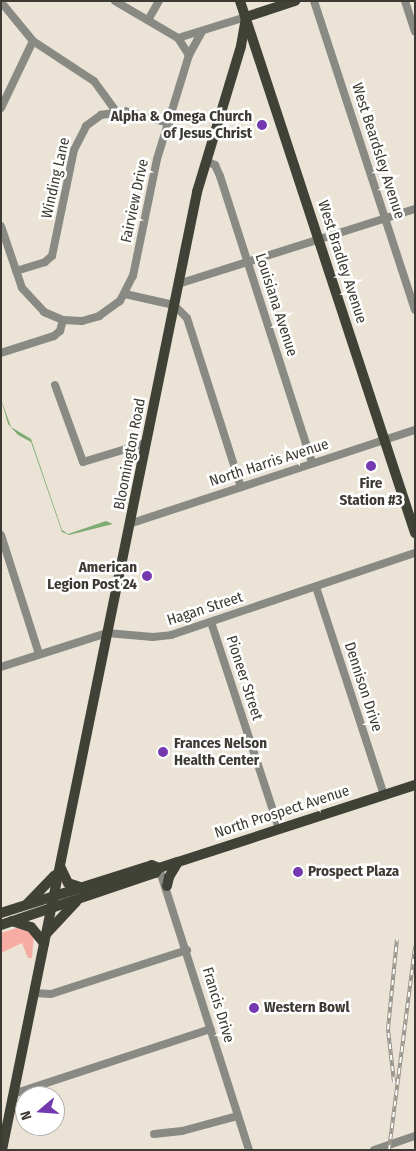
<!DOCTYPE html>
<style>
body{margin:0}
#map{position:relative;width:416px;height:1151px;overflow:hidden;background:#ebe4d6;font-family:"Fira Sans Condensed",sans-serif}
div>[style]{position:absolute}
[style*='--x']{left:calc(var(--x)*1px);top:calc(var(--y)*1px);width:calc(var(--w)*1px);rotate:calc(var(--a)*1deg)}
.green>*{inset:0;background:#f6aca3}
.water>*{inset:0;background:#7fac74}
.minor>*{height:8px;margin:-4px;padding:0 4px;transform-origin:4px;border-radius:4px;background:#898a84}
.major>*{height:10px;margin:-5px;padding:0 5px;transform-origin:5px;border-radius:5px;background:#414237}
.rail>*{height:4px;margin-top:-2px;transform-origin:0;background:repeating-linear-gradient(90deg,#fff 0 5.5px,#9a958b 0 11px);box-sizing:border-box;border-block:1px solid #9a958b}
.dots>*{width:14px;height:14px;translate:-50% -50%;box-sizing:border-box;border:2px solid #fff;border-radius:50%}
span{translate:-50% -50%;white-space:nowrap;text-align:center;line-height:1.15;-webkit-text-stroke:5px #fff;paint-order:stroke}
.poi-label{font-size:15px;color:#3d3a34;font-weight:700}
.right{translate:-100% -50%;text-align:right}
.left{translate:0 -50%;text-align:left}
.street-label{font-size:15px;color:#3d3a34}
.frame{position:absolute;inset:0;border:2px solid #3d3a34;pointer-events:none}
.north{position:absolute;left:15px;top:1086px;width:50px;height:50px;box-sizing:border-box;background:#fff;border:1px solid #b1b0ae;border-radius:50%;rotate:252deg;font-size:14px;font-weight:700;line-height:20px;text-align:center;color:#3d3a34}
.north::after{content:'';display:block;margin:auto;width:18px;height:22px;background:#7439af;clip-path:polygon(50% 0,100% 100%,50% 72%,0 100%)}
</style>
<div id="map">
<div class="green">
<div style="clip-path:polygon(19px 927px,34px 934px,32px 958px,28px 958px,22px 943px,1px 953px,1px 933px)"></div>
</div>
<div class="water">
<div style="clip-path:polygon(1px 399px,11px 427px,31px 439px,62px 530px,68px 534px,106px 521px,113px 524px,69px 535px,62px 532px,31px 442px,18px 435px,8px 424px)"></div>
</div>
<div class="minor">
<div style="--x:115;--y:1;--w:73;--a:30.4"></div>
<div style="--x:178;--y:38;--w:71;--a:-17.2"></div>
<div style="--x:314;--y:1;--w:325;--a:71.9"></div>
<div style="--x:405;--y:1;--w:32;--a:72"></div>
<div style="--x:1;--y:2;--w:50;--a:50.6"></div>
<div style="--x:33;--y:41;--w:73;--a:33.3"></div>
<div style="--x:94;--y:81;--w:37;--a:54"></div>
<div style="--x:148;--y:20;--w:22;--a:-60"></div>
<div style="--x:189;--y:55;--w:26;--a:-61"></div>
<div style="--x:1;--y:108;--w:74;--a:-64.5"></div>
<div style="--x:206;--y:161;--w:10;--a:24"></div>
<div style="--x:215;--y:165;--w:12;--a:66"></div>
<div style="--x:220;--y:176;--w:301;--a:72.2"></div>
<div style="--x:1;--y:226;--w:65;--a:71.3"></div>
<div style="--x:22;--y:288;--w:33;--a:47"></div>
<div style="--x:44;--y:312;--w:21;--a:23"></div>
<div style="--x:63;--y:320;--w:19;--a:3"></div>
<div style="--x:82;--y:321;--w:18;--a:-16"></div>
<div style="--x:99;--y:316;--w:26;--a:-36"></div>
<div style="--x:120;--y:301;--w:28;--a:-63"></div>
<div style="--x:133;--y:276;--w:119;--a:-78.4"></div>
<div style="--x:157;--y:159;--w:109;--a:-72.9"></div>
<div style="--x:189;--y:55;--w:20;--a:-123"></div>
<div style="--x:16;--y:271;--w:30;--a:-17"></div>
<div style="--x:45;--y:262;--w:9;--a:-41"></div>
<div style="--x:52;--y:256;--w:108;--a:-78.3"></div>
<div style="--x:74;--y:150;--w:27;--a:-63"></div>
<div style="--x:86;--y:126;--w:19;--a:-36"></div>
<div style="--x:101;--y:115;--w:24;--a:-9"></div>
<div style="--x:125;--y:111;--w:46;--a:15.3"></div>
<div style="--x:178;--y:284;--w:249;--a:-17.6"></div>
<div style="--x:125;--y:294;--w:50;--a:12.7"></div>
<div style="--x:174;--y:305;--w:18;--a:45"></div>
<div style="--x:187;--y:318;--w:177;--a:72.3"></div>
<div style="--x:1;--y:353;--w:56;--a:-17.8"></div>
<div style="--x:54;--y:336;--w:8;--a:-40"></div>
<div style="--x:60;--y:331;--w:11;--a:-75"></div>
<div style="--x:55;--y:385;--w:82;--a:70"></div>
<div style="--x:83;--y:462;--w:66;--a:-16.8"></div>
<div style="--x:132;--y:523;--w:298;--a:-18.2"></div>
<div style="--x:1;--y:535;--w:125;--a:72.3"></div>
<div style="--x:316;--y:587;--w:219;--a:71.9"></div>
<div style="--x:211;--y:622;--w:218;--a:71.8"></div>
<div style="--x:1;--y:667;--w:111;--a:-17.8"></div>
<div style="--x:107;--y:633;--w:46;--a:5"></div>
<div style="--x:153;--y:637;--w:18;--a:-6"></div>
<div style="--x:171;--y:635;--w:257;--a:-18.6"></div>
<div style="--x:159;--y:868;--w:296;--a:72.3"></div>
<div style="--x:34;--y:993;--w:17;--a:3"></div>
<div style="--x:51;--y:994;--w:143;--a:-17.9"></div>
<div style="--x:13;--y:1094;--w:208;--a:-18.2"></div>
<div style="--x:154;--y:1134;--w:28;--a:-6"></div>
<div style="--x:182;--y:1131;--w:58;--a:-15"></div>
<div style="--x:374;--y:1150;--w:43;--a:-18.9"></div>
</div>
<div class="major">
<div style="--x:240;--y:1;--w:560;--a:71.79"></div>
<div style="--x:246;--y:17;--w:52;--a:-18.1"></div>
<div style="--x:60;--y:866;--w:19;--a:65"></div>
<div style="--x:68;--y:883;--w:16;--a:18"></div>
<div style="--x:167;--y:886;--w:9;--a:-77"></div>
<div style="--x:169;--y:877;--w:17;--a:-59"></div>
<div style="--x:27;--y:904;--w:40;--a:-46"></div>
<div style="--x:1;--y:913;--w:158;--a:-17.6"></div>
<div style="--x:152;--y:865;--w:8;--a:23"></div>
<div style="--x:12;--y:921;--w:20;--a:18"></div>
<div style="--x:31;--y:927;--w:21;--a:51"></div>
<div style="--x:1;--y:925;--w:163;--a:-18.7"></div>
<div style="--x:155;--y:873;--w:6;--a:-51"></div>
<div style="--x:159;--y:868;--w:20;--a:-18"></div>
<div style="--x:178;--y:862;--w:249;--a:-18"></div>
<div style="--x:46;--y:934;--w:44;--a:-46.8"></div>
<div style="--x:2;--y:1150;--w:978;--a:-78.49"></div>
<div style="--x:197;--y:192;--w:152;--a:-73.2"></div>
<div style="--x:241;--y:46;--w:29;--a:-80"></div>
</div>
<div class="rail">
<div style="--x:394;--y:1082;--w:53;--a:-96.5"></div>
<div style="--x:388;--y:1029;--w:90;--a:-84.3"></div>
<div style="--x:389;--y:1150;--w:205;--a:-82.7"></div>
</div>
<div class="dots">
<div style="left:262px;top:125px;background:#7439af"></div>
<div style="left:371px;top:466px;background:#7439af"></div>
<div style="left:147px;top:576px;background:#7439af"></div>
<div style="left:163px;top:752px;background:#7439af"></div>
<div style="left:298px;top:872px;background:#7439af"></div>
<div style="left:254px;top:1008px;background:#7439af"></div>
</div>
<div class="poi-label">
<span class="right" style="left:252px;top:125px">Alpha &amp; Omega Church<br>of Jesus Christ</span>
<span style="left:371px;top:492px">Fire<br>Station #3</span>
<span class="right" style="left:137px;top:576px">American<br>Legion Post 24</span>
<span class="left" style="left:174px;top:752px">Frances Nelson<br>Health Center</span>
<span class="left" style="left:308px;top:872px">Prospect Plaza</span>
<span class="left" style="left:264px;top:1008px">Western Bowl</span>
</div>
<div class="street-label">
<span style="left:378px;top:151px;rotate:72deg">West Beardsley Avenue</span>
<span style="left:56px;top:178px;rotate:-77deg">Winding Lane</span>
<span style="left:135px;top:201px;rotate:-78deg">Fairview Drive</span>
<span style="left:342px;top:262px;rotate:72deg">West Bradley Avenue</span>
<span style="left:276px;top:305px;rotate:72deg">Louisiana Avenue</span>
<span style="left:130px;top:454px;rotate:-79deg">Bloomington Road</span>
<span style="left:269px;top:463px;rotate:-18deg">North Harris Avenue</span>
<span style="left:205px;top:609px;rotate:-18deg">Hagan Street</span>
<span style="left:244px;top:678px;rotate:72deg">Pioneer Street</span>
<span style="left:363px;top:687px;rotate:72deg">Dennison Drive</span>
<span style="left:282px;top:812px;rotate:-18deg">North Prospect Avenue</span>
<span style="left:218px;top:1005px;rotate:73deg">Francis Drive</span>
</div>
<div class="frame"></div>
<div class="north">N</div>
</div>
